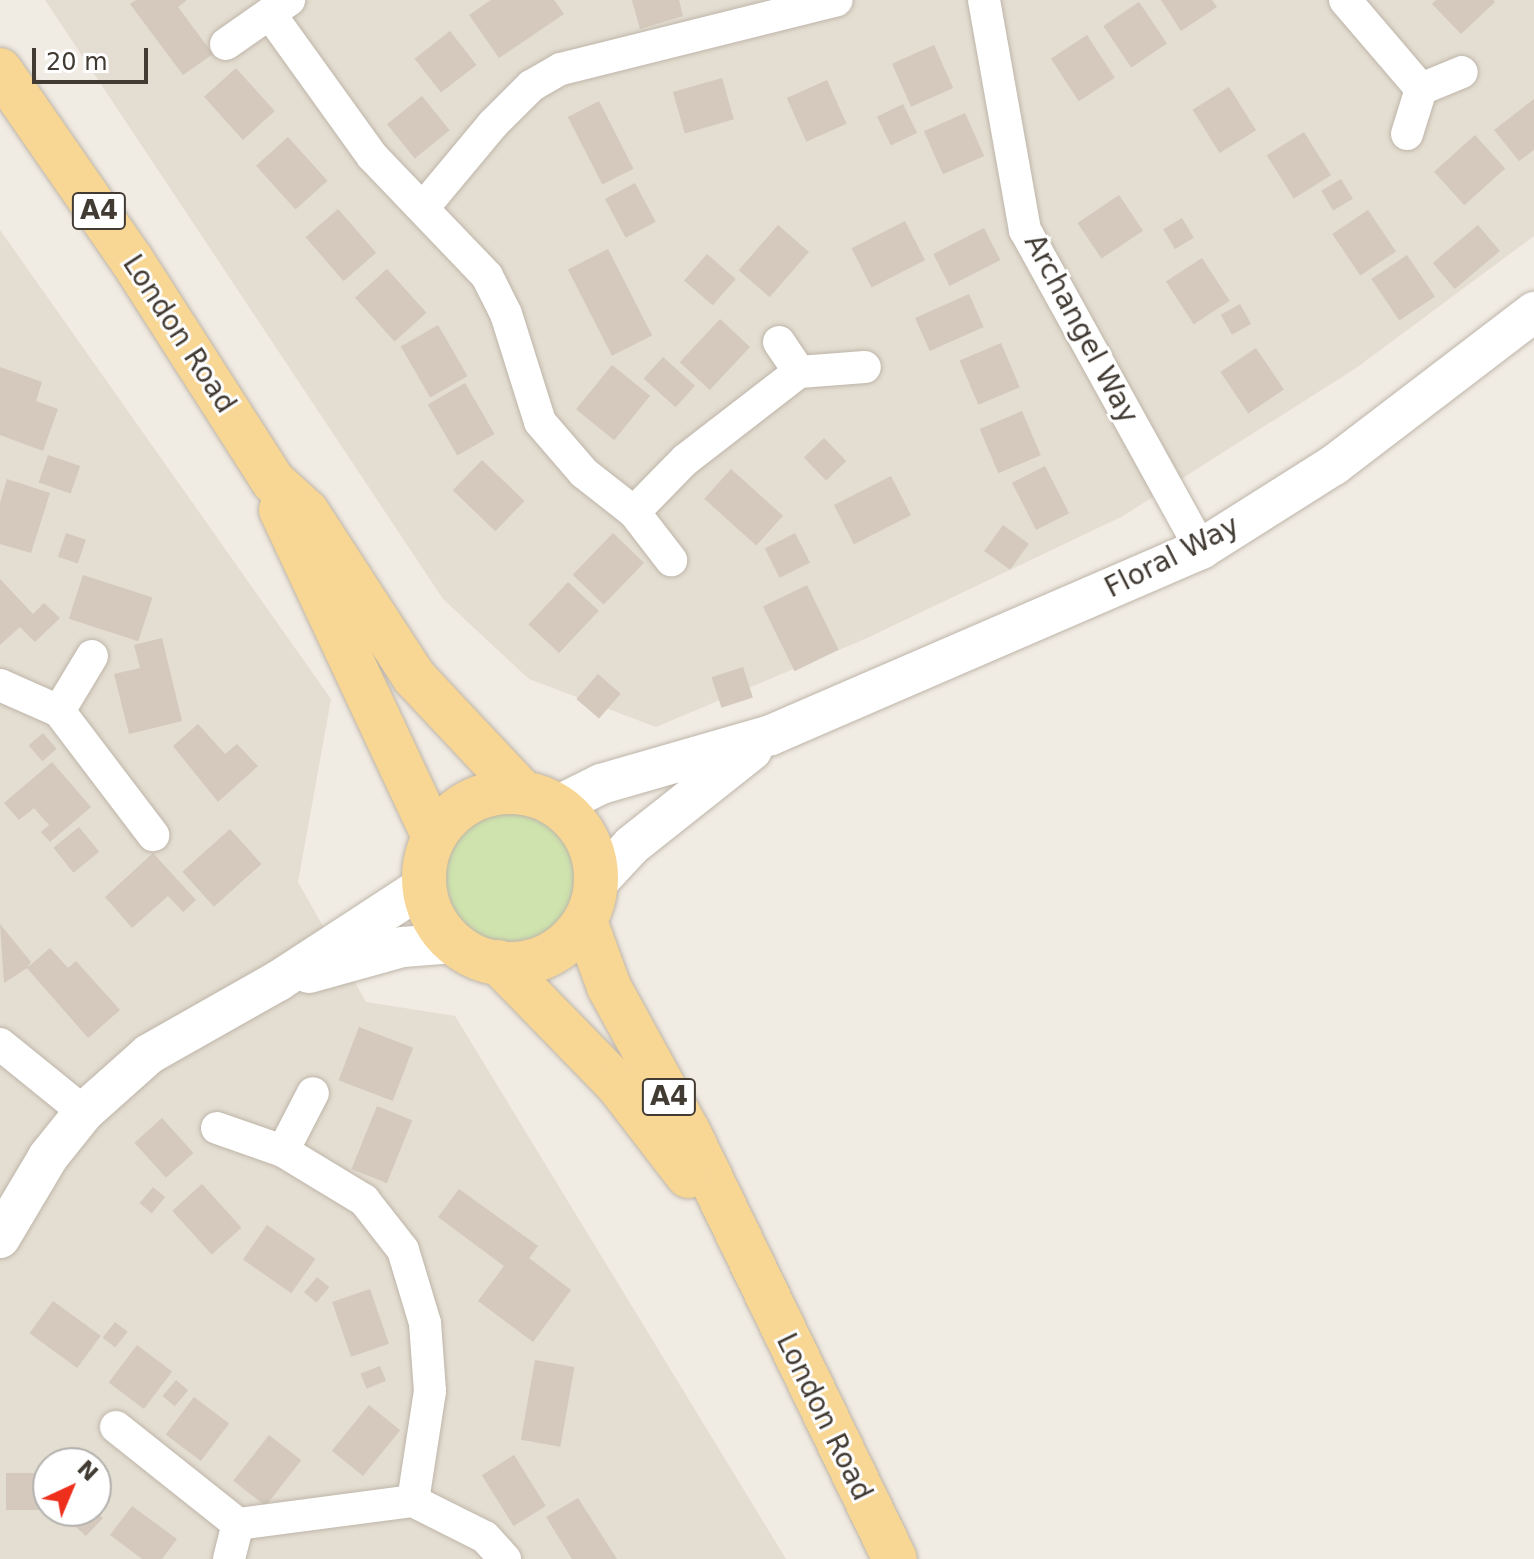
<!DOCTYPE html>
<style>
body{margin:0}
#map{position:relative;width:1534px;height:1559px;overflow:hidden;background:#f0ebe3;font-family:"DejaVu Sans",sans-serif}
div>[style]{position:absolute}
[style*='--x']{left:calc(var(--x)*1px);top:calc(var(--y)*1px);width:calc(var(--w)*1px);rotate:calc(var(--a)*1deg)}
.residential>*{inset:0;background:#e4ddd1}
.green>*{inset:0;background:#cee3ad}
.round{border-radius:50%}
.building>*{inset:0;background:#d4c9bc;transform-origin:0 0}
.roads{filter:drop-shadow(0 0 2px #beb5a9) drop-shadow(0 0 2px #beb5a9)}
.minor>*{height:32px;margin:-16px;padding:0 16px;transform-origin:16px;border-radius:16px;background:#fff}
.tertiary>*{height:40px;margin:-20px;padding:0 20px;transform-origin:20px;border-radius:20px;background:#fff}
.primary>*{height:44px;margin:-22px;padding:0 22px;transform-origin:22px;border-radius:22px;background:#f8d694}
.primary>.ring{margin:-22px;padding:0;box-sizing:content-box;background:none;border:44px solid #f8d694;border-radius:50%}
span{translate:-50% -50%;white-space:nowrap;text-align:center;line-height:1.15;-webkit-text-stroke:6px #fff;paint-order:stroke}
.shield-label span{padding:2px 6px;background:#fff;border:2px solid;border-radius:6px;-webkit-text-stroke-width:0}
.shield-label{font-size:26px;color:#423b34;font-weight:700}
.street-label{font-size:28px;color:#423b34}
.north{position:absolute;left:32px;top:1447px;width:80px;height:80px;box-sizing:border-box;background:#fff;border:2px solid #b3b1ae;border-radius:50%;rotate:44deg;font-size:22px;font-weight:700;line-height:32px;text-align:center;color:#423b34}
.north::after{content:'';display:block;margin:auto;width:28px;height:36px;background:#ee2f1c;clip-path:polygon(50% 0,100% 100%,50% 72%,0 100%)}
.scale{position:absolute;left:32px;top:48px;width:116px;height:36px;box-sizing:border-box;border:4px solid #423b34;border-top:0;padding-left:10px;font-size:24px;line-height:28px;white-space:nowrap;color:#423b34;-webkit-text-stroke:6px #fff;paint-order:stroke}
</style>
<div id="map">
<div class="residential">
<div style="clip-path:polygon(45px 0,1534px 0,1534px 236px,1356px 368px,1123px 516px,865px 639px,656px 727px,529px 679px,443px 599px)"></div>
<div style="clip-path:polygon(evenodd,0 230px,331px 699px,298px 882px,366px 1002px,455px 1016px,786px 1559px,0 1559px,0 230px,48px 1463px,96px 1463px,96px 1511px,48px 1511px,48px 1463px)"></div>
</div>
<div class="green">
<div class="round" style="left:440px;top:810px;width:140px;height:140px"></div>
</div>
<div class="building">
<div style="clip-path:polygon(136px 0,187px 0,178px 7px,213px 54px,183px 75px,130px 4px)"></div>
<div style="clip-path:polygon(491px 0,554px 0,564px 14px,499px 58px,469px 15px)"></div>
<div style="clip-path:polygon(632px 0,679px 0,683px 16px,640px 29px)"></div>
<div style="clip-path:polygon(1161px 0,1212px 0,1217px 7px,1181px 31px)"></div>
<div style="clip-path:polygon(1436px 0,1493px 0,1495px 2px,1461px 34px,1432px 4px)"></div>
<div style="left:1139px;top:2px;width:50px;height:43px;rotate:56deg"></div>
<div style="left:450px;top:31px;width:43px;height:45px;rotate:52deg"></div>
<div style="left:1087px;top:35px;width:51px;height:43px;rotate:57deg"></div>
<div style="left:934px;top:45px;width:47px;height:46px;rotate:66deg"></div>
<div style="left:236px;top:68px;width:58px;height:43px;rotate:48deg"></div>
<div style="left:722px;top:78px;width:43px;height:51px;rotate:74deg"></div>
<div style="left:827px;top:80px;width:48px;height:44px;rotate:66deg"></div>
<div style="left:1229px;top:87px;width:51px;height:43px;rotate:58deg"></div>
<div style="left:422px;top:96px;width:44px;height:45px;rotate:51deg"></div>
<div style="clip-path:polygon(1534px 99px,1534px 150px,1519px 161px,1494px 130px)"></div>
<div style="left:599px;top:101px;width:76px;height:35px;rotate:63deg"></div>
<div style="left:903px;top:104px;width:32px;height:29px;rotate:64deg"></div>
<div style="left:965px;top:113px;width:47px;height:45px;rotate:66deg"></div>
<div style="left:1304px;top:132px;width:51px;height:44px;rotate:58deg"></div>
<div style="left:1475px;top:135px;width:45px;height:55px;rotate:48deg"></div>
<div style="left:288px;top:137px;width:59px;height:43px;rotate:48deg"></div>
<div style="left:1341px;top:179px;width:23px;height:23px;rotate:59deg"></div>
<div style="left:635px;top:183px;width:44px;height:34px;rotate:62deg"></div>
<div style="left:1119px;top:195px;width:43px;height:50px;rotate:56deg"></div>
<div style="left:338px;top:209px;width:58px;height:43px;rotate:49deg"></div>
<div style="left:1368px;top:210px;width:50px;height:43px;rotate:56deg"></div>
<div style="left:1182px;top:218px;width:23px;height:22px;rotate:59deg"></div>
<div style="left:905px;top:221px;width:44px;height:60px;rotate:63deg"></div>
<div style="left:778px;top:225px;width:41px;height:60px;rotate:41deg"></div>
<div style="left:1478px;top:225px;width:34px;height:59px;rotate:50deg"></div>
<div style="left:984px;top:228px;width:36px;height:57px;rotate:63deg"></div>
<div style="left:608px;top:249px;width:97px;height:45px;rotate:63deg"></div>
<div style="left:707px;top:254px;width:38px;height:35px;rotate:41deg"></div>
<div style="left:1407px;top:255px;width:50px;height:43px;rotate:56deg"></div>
<div style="left:1202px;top:258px;width:51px;height:43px;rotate:57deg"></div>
<div style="left:387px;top:269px;width:59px;height:43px;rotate:48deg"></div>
<div style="left:969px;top:294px;width:36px;height:59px;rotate:66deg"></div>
<div style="left:1240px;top:304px;width:23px;height:22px;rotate:61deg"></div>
<div style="left:720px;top:319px;width:41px;height:59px;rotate:43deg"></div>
<div style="left:438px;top:325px;width:59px;height:43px;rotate:60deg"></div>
<div style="left:1001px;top:343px;width:48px;height:45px;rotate:67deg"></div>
<div style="left:1256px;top:348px;width:50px;height:43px;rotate:56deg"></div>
<div style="left:663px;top:357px;width:43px;height:29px;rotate:42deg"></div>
<div style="left:612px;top:365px;width:49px;height:57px;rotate:39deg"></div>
<div style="clip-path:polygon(0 367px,42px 382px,36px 401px,58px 409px,43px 451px,0 435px)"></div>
<div style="left:465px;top:383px;width:59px;height:43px;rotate:60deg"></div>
<div style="left:1022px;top:411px;width:48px;height:46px;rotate:67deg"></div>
<div style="left:824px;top:438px;width:32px;height:28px;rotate:46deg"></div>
<div style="left:48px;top:455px;width:34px;height:29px;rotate:19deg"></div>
<div style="left:482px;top:460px;width:59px;height:42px;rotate:44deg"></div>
<div style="left:1045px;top:466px;width:53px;height:37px;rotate:63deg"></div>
<div style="left:731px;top:469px;width:70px;height:40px;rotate:42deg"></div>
<div style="left:891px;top:476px;width:44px;height:64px;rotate:63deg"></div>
<div style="clip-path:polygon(7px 479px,50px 493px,31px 553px,0 544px,0 503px)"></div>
<div style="left:1003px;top:525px;width:32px;height:32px;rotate:36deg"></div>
<div style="left:66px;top:533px;width:21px;height:25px;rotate:19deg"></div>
<div style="left:613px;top:533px;width:43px;height:58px;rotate:44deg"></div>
<div style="left:795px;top:533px;width:33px;height:34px;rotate:63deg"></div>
<div style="left:83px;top:575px;width:73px;height:46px;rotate:18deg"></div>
<div style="clip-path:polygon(0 579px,33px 614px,44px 603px,60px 618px,35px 642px,20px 627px,0 645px)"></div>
<div style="left:568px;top:582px;width:42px;height:58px;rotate:43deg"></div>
<div style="left:807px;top:585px;width:72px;height:49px;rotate:64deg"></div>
<div style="clip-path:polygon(162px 638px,182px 721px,129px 734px,114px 674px,140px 668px,134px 645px)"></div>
<div style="left:743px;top:667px;width:32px;height:33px;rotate:72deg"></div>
<div style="left:598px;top:674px;width:30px;height:33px;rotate:41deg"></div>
<div style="clip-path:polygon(198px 724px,225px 754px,237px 744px,258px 766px,218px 802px,173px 746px)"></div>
<div style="left:43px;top:733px;width:21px;height:19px;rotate:49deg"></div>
<div style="clip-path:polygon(52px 762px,91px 807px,50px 842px,41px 832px,49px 825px,34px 808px,19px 820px,4px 803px)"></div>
<div style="left:79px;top:827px;width:32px;height:33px;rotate:51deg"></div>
<div style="left:230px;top:829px;width:47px;height:64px;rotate:48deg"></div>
<div style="clip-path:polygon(153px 853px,196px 900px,183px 912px,168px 896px,132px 928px,105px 897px)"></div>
<div style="clip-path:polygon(0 924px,31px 962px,27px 968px,50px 948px,68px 968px,76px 961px,120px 1010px,88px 1038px,27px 968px,4px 983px)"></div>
<div style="left:359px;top:1027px;width:58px;height:57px;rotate:21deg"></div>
<div style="left:377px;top:1106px;width:38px;height:68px;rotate:22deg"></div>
<div style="left:162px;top:1118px;width:47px;height:37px;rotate:48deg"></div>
<div style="left:202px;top:1184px;width:59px;height:40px;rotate:48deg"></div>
<div style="left:153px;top:1187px;width:16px;height:21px;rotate:40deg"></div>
<div style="clip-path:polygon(459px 1189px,538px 1246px,529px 1258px,571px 1290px,533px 1342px,478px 1301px,504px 1266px,438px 1217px)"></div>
<div style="left:267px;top:1225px;width:59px;height:42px;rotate:35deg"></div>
<div style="left:317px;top:1277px;width:16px;height:20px;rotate:40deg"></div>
<div style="left:370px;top:1289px;width:58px;height:40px;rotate:71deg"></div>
<div style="left:53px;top:1301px;width:59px;height:40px;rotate:36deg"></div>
<div style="left:115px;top:1322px;width:16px;height:20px;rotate:38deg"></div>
<div style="left:137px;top:1345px;width:44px;height:47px;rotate:37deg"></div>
<div style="left:535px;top:1360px;width:40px;height:81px;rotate:10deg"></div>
<div style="left:380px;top:1366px;width:16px;height:21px;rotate:68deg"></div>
<div style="left:176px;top:1380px;width:16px;height:21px;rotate:40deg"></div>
<div style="left:194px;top:1397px;width:44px;height:47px;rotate:37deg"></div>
<div style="left:369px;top:1405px;width:40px;height:59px;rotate:39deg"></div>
<div style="left:269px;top:1435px;width:41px;height:58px;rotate:38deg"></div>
<div style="left:514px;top:1455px;width:60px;height:38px;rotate:58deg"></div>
<div style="left:48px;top:1473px;width:37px;height:42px;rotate:90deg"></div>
<div style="clip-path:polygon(578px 1498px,617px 1559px,572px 1559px,546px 1517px)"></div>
<div style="clip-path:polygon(132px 1506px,177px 1539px,162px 1559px,142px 1559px,110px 1535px)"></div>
<div style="clip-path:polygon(77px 1511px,95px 1511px,103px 1518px,86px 1536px,69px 1521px)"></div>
</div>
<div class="roads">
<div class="minor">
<div style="--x:984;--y:0;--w:234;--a:79.9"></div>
<div style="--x:1025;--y:230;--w:364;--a:61.1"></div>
<div style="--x:1345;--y:0;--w:117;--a:49.5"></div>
<div style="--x:270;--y:14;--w:175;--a:54.3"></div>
<div style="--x:372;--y:156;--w:166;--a:46.2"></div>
<div style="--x:487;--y:276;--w:42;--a:63.4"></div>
<div style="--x:506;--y:314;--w:113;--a:72.5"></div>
<div style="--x:540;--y:422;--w:67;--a:49.2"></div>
<div style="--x:584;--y:473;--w:63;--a:38"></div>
<div style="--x:634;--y:512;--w:61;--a:52.4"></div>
<div style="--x:226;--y:44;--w:77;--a:-34.9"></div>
<div style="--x:1407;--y:134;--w:47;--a:-72.7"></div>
<div style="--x:1421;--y:89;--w:44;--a:-22.5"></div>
<div style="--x:423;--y:208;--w:109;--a:-50.2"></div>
<div style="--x:493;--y:124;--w:54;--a:-45"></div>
<div style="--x:531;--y:86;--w:34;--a:-30"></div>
<div style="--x:561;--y:69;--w:284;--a:-14"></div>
<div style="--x:779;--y:342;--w:36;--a:56"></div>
<div style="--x:634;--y:512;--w:73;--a:-45.6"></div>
<div style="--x:685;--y:460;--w:144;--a:-37.7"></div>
<div style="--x:799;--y:372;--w:66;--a:-4.3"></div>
<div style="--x:0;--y:685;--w:64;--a:23.8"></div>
<div style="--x:59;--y:711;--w:156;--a:52.8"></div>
<div style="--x:59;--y:711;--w:64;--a:-59"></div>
<div style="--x:0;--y:1044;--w:108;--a:39"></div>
<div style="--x:217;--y:1128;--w:70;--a:19.2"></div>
<div style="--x:283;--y:1151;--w:95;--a:31.2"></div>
<div style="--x:364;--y:1200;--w:63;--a:52"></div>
<div style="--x:403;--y:1250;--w:76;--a:73.2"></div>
<div style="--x:425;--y:1323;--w:68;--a:85.8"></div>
<div style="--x:430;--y:1391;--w:111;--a:98.8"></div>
<div style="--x:283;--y:1151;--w:65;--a:-62.7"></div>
<div style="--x:116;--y:1427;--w:156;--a:38.5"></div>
<div style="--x:238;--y:1524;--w:177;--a:-7.5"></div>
<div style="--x:413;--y:1501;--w:80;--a:26.6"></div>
<div style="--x:485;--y:1537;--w:30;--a:48"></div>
<div style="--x:229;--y:1559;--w:36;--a:-76"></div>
</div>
<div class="tertiary">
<div style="--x:557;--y:806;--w:49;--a:-26.6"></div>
<div style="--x:601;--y:784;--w:177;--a:-16.1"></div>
<div style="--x:771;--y:735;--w:469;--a:-23.4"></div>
<div style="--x:1201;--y:549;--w:157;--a:-32.3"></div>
<div style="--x:1334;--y:465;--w:252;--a:-37.4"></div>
<div style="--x:595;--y:885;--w:54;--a:-47.2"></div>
<div style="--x:632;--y:845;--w:153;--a:-38.4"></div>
<div style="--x:309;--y:973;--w:98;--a:-15.5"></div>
<div style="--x:403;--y:947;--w:51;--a:-4.5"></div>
<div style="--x:0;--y:1238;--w:94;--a:-59.3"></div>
<div style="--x:48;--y:1157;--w:58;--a:-51.3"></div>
<div style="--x:84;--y:1112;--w:87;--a:-41.7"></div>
<div style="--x:149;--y:1054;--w:148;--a:-29.5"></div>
<div style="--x:278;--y:981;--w:174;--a:-33.1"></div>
</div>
<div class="primary">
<div style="--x:0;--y:70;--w:230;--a:55.3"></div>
<div style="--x:131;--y:259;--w:264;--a:57.4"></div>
<div style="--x:273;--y:481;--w:46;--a:42.4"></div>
<div style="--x:307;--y:512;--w:197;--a:57"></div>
<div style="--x:414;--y:677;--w:158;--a:46.8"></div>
<div style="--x:281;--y:510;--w:361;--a:64.9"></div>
<div class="ring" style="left:424px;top:792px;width:128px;height:128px"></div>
<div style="--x:585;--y:921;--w:70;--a:70"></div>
<div style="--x:609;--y:987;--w:164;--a:61.3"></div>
<div style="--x:688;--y:1131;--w:475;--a:64.2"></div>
<div style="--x:498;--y:962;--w:172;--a:45.7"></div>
<div style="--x:618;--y:1085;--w:115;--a:52.4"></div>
</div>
</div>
<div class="shield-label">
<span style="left:99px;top:211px">A4</span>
<span style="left:669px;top:1097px">A4</span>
</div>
<div class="street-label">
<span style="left:1081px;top:329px;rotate:62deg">Archangel Way</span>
<span style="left:179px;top:334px;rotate:57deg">London Road</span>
<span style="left:1172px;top:557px;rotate:-27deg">Floral Way</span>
<span style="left:824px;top:1417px;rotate:64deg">London Road</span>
</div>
<div class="north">N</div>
<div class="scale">20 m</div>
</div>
